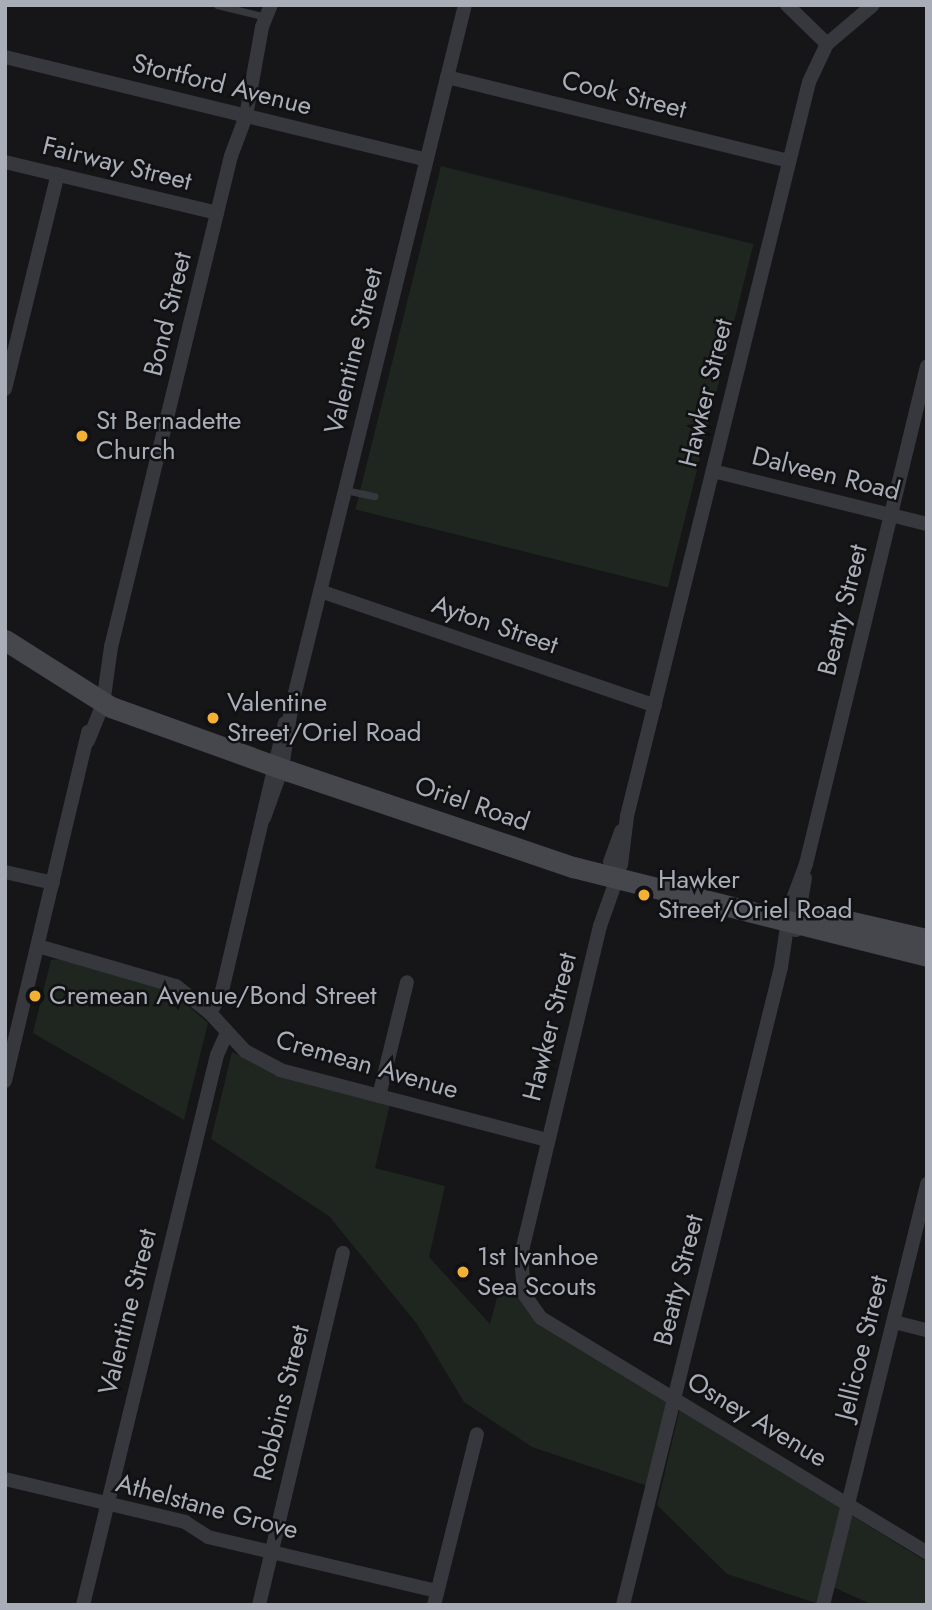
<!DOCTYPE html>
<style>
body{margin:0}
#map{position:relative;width:932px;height:1610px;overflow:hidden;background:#161618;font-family:Jost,sans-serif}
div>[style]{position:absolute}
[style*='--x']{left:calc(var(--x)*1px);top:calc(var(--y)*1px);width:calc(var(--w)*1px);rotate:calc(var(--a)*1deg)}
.green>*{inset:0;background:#1e261f;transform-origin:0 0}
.service>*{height:7px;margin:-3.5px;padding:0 3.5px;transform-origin:3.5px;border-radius:3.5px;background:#37383d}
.minor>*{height:14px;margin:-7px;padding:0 7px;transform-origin:7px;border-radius:7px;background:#37383d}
.secondary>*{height:21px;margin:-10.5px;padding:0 10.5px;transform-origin:10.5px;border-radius:10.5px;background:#45474d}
.dots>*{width:19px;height:19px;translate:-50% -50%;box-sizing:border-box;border:4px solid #111113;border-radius:50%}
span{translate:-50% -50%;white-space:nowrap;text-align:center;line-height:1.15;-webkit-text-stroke:5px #111113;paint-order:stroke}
.street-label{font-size:26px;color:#a8adb8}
.poi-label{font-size:26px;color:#a8adb8}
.left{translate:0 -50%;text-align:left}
.frame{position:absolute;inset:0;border:7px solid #a8adb8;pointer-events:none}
</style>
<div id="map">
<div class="green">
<div style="left:441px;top:166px;width:322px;height:354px;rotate:14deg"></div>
<div style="clip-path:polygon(61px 959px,165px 986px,208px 1023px,184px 1120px,33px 1033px,51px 960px)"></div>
<div style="clip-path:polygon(232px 1052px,288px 1078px,390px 1104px,375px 1168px,445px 1186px,429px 1257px,490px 1324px,501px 1283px,516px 1288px,525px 1308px,542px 1324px,668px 1402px,648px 1486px,532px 1447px,464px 1402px,417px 1324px,329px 1216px,211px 1139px)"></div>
<div style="clip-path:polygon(680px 1408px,842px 1507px,816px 1603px,727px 1574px,657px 1505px)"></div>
<div style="clip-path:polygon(851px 1515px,927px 1562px,927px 1605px,873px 1605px,833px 1587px)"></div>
</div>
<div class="service">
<div style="--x:217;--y:5;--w:50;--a:13.8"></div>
<div style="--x:345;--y:490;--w:30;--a:12"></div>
</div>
<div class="minor">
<div style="--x:787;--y:5;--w:56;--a:44.3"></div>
<div style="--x:5;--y:57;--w:434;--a:13.7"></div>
<div style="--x:447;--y:77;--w:352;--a:13.8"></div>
<div style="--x:5;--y:162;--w:218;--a:13.5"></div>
<div style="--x:5;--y:389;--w:221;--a:-76.2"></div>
<div style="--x:713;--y:471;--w:220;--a:13.9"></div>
<div style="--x:320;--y:591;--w:354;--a:18.9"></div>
<div style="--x:88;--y:741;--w:40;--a:-68"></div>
<div style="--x:103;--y:704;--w:58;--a:-82"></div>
<div style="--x:111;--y:647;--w:505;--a:-76.27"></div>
<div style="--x:231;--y:156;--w:43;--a:-69.4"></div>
<div style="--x:246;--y:116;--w:90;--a:-79.8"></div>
<div style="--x:262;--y:27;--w:24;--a:-68"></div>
<div style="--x:264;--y:818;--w:53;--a:-70.2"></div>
<div style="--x:282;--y:768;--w:60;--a:-81.3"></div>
<div style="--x:291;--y:709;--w:725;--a:-76.12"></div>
<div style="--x:610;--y:862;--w:33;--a:-70"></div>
<div style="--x:621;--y:865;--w:49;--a:-83"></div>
<div style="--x:627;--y:816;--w:756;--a:-76.07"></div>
<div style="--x:809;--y:82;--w:42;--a:-64.7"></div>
<div style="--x:827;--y:44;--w:60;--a:-40.3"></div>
<div style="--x:5;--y:872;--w:49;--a:12.9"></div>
<div style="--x:617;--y:878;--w:51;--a:109.5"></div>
<div style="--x:600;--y:926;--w:337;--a:103.5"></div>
<div style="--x:521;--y:1254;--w:40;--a:85.7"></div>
<div style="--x:524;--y:1294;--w:29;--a:55"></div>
<div style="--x:541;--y:1318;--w:452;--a:31.3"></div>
<div style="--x:796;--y:930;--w:53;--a:-80.2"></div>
<div style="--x:38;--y:946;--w:144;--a:16.2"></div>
<div style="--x:176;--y:986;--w:43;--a:38.5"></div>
<div style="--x:210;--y:1013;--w:52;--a:47.4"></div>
<div style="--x:245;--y:1051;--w:40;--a:28"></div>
<div style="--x:280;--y:1070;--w:276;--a:14.7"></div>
<div style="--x:210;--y:1013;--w:25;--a:-61"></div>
<div style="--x:222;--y:991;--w:275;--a:-76.8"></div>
<div style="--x:5;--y:1081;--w:359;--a:-76.6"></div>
<div style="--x:379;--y:1096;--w:117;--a:-76.2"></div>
<div style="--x:894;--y:1322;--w:34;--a:14"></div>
<div style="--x:5;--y:1479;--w:185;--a:13.4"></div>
<div style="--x:185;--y:1522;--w:27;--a:33"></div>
<div style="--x:208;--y:1537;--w:235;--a:13.3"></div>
<div style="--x:83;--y:1605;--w:566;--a:-76.31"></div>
<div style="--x:217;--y:1055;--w:24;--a:-66"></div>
<div style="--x:259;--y:1605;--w:362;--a:-76.6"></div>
<div style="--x:434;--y:1605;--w:176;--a:-75.9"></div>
<div style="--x:623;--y:1605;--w:657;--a:-76.09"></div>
<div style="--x:781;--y:967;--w:61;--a:-81.5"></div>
<div style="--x:790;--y:907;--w:46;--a:-69.6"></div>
<div style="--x:806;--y:864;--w:512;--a:-76.34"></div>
<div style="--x:823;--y:1605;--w:434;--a:-76.1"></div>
</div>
<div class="secondary">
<div style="--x:5;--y:640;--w:125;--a:32.3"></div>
<div style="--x:111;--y:707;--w:189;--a:19.8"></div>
<div style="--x:289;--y:771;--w:300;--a:18.7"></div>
<div style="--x:573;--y:867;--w:365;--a:14.1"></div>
<div style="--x:822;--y:915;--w:108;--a:12.9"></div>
</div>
<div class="dots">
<div style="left:82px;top:436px;background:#f2b134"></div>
<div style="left:213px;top:718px;background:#f2b134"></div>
<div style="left:644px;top:895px;background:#f2b134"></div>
<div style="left:35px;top:996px;background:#f2b134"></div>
<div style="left:463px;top:1272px;background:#f2b134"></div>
</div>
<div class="street-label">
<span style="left:222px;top:85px;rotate:14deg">Stortford Avenue</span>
<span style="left:624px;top:95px;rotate:14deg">Cook Street</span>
<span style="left:117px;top:164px;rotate:14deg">Fairway Street</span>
<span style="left:168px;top:314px;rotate:-76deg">Bond Street</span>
<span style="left:354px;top:351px;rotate:-76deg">Valentine Street</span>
<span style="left:706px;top:393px;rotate:-76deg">Hawker Street</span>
<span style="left:826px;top:474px;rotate:14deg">Dalveen Road</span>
<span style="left:843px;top:610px;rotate:-76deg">Beatty Street</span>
<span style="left:495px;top:625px;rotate:19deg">Ayton Street</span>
<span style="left:472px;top:804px;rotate:19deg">Oriel Road</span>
<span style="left:550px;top:1027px;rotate:-76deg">Hawker Street</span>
<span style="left:367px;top:1065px;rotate:16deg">Cremean Avenue</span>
<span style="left:679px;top:1280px;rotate:-76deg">Beatty Street</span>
<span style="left:128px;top:1312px;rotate:-76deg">Valentine Street</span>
<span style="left:862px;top:1348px;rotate:-76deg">Jellicoe Street</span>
<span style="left:282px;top:1403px;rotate:-76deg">Robbins Street</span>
<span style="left:757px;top:1420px;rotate:31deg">Osney Avenue</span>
<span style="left:207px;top:1507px;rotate:15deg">Athelstane Grove</span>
</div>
<div class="poi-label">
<span class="left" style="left:96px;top:436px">St Bernadette<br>Church</span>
<span class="left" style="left:227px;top:718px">Valentine<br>Street/Oriel Road</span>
<span class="left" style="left:658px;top:895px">Hawker<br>Street/Oriel Road</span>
<span class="left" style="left:49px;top:996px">Cremean Avenue/Bond Street</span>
<span class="left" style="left:477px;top:1272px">1st Ivanhoe<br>Sea Scouts</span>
</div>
<div class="frame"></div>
</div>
